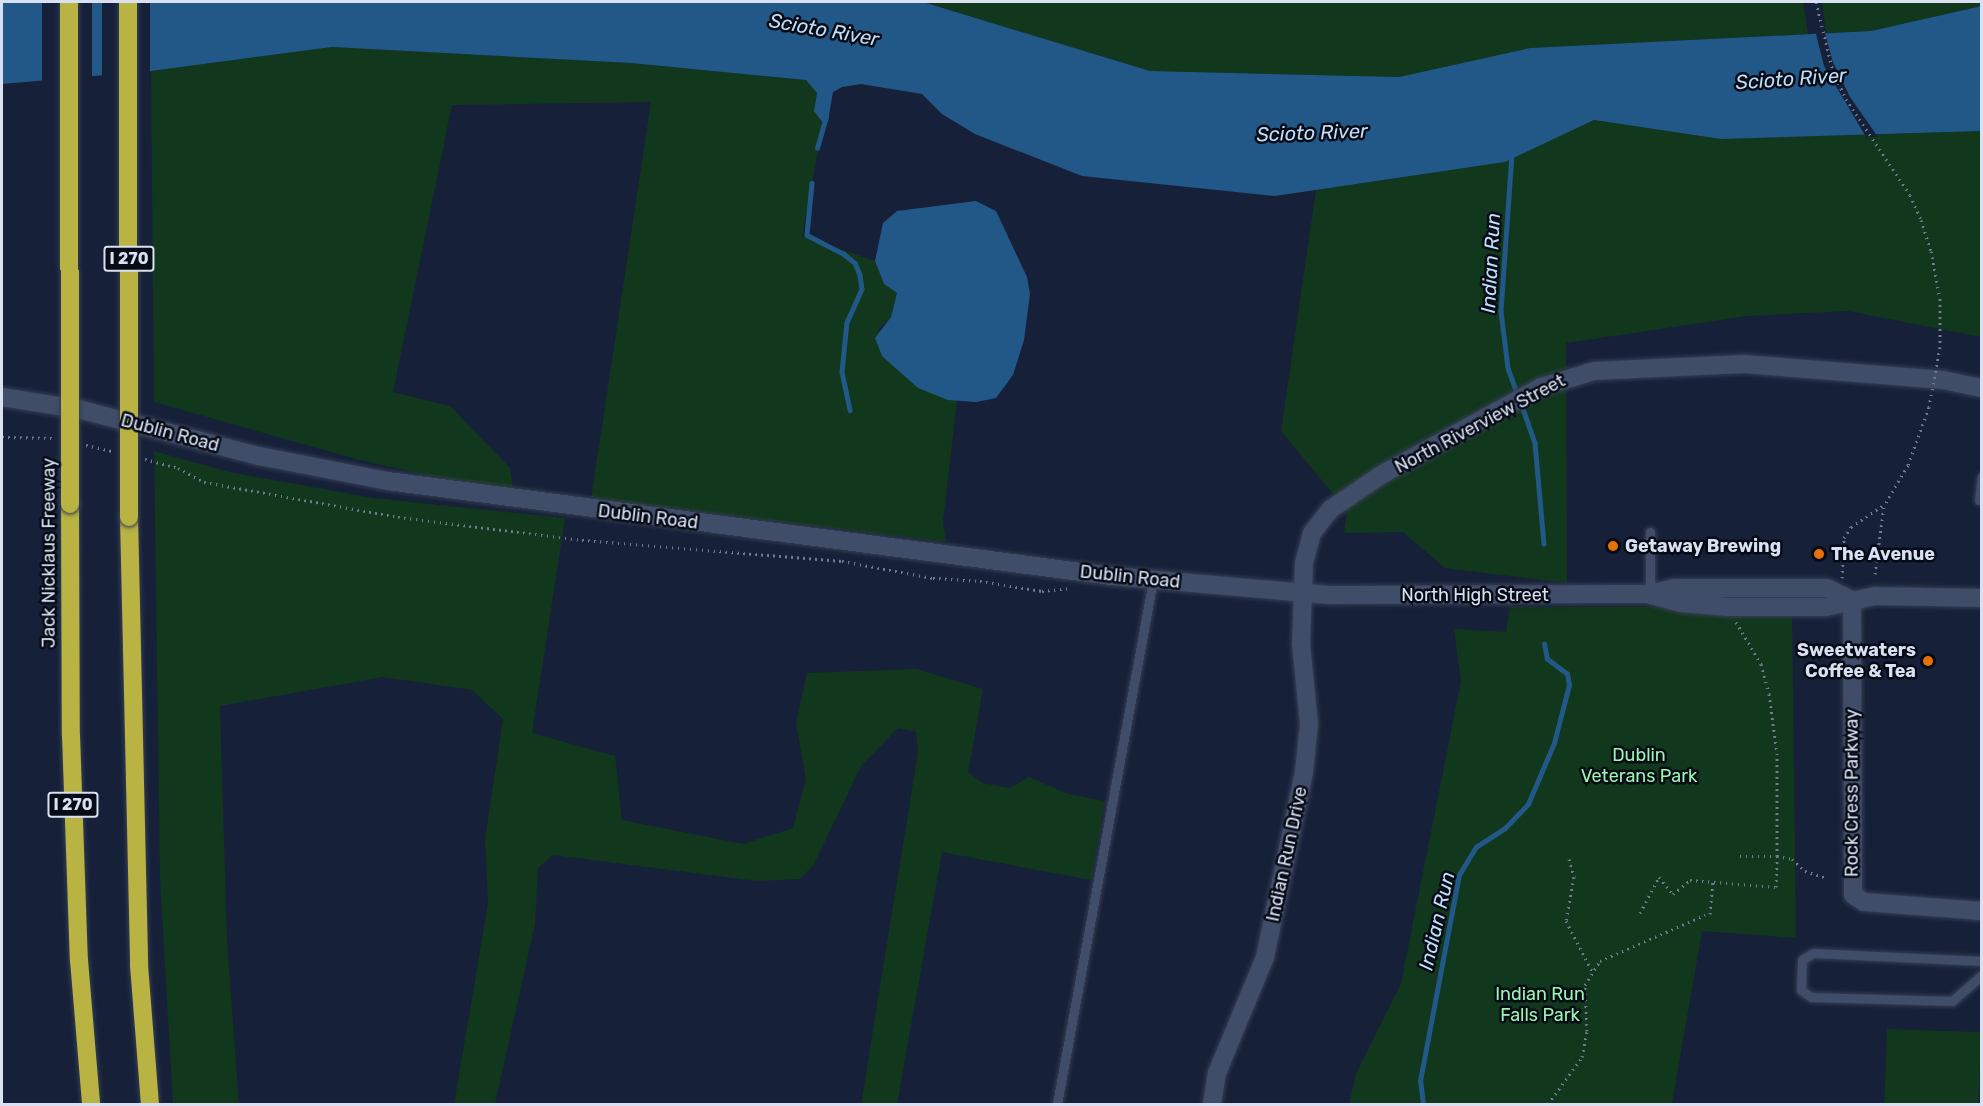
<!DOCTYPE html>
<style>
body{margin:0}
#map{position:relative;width:1983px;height:1106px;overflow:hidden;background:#162139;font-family:Rubik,sans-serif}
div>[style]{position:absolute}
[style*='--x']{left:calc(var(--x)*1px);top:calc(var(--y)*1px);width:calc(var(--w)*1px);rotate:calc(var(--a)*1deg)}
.green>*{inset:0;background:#11371c;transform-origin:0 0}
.water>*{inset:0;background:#225887}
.pier>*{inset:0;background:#162139;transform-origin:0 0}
.stream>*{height:4.5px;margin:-2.25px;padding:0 2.25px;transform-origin:2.25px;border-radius:2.25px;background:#225887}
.path>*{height:3px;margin-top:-1.5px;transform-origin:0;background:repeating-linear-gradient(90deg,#717b8f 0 1.5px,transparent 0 6px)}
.roads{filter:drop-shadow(0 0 2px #363d52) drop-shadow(0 0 2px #363d52)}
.lane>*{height:9px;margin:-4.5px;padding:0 4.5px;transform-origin:4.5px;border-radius:4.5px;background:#404d69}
.street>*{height:18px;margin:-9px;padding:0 9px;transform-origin:9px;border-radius:9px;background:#404d69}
.secondary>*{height:18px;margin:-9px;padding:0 9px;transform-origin:9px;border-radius:9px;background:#404d69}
.highway>*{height:18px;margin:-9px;padding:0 9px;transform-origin:9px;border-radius:9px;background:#b8b343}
.path-bridge>*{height:3px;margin-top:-1.5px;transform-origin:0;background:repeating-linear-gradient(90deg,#717b8f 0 1.5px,transparent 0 6px)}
.bridges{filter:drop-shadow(0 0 2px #363d52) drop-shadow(0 0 2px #363d52)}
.highway-bridge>*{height:18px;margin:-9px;padding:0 9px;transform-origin:9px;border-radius:9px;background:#b8b343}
.dots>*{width:16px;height:16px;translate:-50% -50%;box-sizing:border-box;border:3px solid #060b16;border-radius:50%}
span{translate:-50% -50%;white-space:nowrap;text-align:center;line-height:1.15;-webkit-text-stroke:5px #060b16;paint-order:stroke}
.shield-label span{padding:2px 4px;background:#060b16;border:2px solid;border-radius:4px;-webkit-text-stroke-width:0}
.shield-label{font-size:16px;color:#d8e0f1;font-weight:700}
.street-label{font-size:18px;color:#d8e0f1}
.poi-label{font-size:18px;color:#d8e0f1;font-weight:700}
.left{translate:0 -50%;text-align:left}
.right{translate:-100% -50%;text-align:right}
.park-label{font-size:18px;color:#9cf4b0}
.water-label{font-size:20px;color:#c0ddf9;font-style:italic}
.frame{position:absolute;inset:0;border:3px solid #d8e0f1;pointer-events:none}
</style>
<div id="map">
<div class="green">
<div style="clip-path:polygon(923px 2px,1803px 2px,1808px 34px,1530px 48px,1399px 77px,1150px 71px)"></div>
<div style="clip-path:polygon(1822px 2px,1981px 2px,1982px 6px,1871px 31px,1826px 33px)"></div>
<div style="clip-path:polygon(332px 47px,631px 63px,806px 80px,814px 86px,817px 93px,814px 111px,823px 123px,802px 236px,875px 261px,884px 284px,897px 293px,891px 317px,878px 330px,948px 400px,957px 400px,943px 522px,946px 542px,591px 499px,651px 102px,452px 105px,393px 392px,450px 406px,510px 468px,513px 489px,439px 478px,356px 459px,154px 402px,151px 71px)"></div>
<div style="clip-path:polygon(1594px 120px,1721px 139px,1981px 131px,1981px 337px,1848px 311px,1747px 316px,1566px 343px,1567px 583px,1445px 568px,1403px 532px,1344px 533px,1347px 511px,1281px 431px,1316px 190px,1505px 162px)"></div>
<div style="clip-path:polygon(154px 451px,229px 472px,373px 498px,565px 518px,532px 733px,615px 756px,622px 820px,743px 844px,793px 828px,806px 779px,796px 723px,807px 673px,916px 669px,983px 689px,968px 772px,982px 783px,1010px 788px,1029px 777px,1068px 794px,1105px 801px,1091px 880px,942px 852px,897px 1104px,861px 1104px,918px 752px,916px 732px,898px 728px,861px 766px,814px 864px,800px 879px,757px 881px,553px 855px,538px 868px,535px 924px,495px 1104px,454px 1104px,488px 903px,485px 839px,503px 719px,472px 690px,383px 677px,220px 706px,227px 941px,239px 1104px,173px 1104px,160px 878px)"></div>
<div style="clip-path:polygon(1792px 606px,1796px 938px,1702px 931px,1672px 1104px,1349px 1104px,1356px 1074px,1401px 983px,1461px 681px,1454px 629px,1506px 632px,1510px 607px)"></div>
<div style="left:1887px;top:1029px;width:94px;height:75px;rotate:2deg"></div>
</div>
<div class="water">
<div style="clip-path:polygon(2px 2px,923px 2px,1150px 71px,1399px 77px,1530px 48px,1871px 31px,1982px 6px,1981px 131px,1721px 139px,1594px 120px,1505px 162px,1275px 196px,1082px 176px,975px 134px,942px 114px,922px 94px,861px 84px,842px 87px,833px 92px,828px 121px,823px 123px,814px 111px,817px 93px,806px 80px,631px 63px,332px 47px,151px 71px,2px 84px)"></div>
<div style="clip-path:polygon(976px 201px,996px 211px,1027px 277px,1030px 294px,1024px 340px,1013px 375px,996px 398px,976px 402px,948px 400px,918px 388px,882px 356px,875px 338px,891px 317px,897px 293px,884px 284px,875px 261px,883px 223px,897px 211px)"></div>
</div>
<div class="pier">
<div style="left:42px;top:2px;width:50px;height:82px"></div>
<div style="left:102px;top:2px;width:48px;height:77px"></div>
<div style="clip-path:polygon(1824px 30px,1833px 62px,1850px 97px,1878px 137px,1866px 137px,1824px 66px,1815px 30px)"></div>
</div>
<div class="stream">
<div style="--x:817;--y:148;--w:33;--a:-74"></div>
<div style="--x:1512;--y:154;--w:157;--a:94"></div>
<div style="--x:1501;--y:311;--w:57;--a:83"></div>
<div style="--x:1508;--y:368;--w:29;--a:70"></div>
<div style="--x:812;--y:183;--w:52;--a:95.5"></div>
<div style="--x:807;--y:235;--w:42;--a:27.2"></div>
<div style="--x:844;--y:254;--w:14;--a:39"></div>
<div style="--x:855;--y:263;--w:13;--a:67"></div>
<div style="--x:860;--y:275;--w:14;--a:82"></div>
<div style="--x:862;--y:289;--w:36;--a:114"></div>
<div style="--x:847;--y:322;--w:50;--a:95.7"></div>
<div style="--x:842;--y:372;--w:39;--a:78"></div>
<div style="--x:1521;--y:403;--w:42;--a:70.7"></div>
<div style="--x:1535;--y:443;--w:101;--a:84.9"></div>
<div style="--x:1423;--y:1104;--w:23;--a:-97"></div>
<div style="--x:1420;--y:1081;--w:210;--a:-79.3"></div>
<div style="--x:1459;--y:875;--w:33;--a:-59"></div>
<div style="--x:1476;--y:847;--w:33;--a:-33"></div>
<div style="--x:1504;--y:829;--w:35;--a:-46"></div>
<div style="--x:1528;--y:804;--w:66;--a:-66.9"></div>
<div style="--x:1554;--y:743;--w:60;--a:-75.5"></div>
<div style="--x:1569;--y:685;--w:11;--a:-100"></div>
<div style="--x:1567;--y:674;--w:25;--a:-143"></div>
<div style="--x:1547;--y:659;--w:15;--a:-101"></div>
</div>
<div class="path">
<div style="--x:2;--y:437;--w:51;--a:1.1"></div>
<div style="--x:86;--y:445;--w:27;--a:13"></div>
<div style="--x:145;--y:459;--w:34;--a:15"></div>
<div style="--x:178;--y:468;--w:30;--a:28"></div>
<div style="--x:204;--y:482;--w:197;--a:10.2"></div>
<div style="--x:398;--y:517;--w:185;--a:7.1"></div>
<div style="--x:582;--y:540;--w:261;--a:4.6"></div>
<div style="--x:842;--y:561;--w:93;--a:10.6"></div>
<div style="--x:933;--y:578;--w:47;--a:3.7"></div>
<div style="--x:980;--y:581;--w:63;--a:9.2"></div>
<div style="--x:1042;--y:591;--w:28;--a:-6"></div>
<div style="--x:1875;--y:574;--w:69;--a:-82.5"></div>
<div style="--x:1842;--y:578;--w:40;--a:-87.1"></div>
<div style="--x:1844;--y:538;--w:13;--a:-58"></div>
<div style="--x:1851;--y:527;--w:41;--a:-34.1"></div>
<div style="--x:1736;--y:622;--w:49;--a:59.2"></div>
<div style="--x:1761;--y:664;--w:31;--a:75"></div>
<div style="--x:1769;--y:694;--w:60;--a:82.3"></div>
<div style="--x:1777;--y:753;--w:103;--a:90"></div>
<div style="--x:1777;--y:856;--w:15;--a:11"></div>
<div style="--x:1792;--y:859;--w:18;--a:43"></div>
<div style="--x:1805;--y:871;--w:20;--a:18"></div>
<div style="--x:1569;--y:859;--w:19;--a:74"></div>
<div style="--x:1574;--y:877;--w:45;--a:100.3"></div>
<div style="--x:1566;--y:921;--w:59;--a:62.6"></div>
<div style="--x:1640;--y:913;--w:41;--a:-62.2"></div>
<div style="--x:1659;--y:877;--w:22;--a:51"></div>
<div style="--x:1673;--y:894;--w:22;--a:-39"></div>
<div style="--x:1690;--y:880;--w:86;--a:4.7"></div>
<div style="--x:1776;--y:887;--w:31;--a:-88"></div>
<div style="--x:1777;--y:856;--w:38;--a:180"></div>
<div style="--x:1710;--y:914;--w:32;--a:-85"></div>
<div style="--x:1548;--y:1104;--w:58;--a:-54.1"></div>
<div style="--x:1582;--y:1057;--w:26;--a:-79"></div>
<div style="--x:1587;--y:1031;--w:46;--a:-92.5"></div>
<div style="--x:1585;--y:985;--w:28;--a:-58"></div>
<div style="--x:1600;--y:961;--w:115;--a:-23.7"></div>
</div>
<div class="roads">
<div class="lane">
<div style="--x:1979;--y:500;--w:23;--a:-83"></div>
<div style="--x:1650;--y:594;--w:62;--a:-90"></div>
<div style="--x:1982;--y:961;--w:169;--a:-177.3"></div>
<div style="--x:1813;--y:953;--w:13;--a:148"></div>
<div style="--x:1802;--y:960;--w:30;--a:92"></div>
<div style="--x:1801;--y:990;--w:12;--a:35"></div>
<div style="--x:1811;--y:997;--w:141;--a:1.6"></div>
<div style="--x:1952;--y:1001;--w:40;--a:-41"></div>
<div style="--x:1057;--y:1104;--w:533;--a:-79.62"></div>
</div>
<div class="street">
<div style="--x:1852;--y:600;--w:295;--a:89.8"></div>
<div style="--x:1853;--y:895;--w:13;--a:32"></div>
<div style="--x:1864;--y:902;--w:118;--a:4.4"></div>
<div style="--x:1212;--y:1104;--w:31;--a:-81"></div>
<div style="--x:1217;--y:1073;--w:126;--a:-67.5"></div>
<div style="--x:1265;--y:957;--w:189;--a:-78.1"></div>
<div style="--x:1304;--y:772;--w:48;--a:-84.1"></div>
<div style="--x:1309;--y:724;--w:80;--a:-95.7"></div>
<div style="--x:1301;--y:644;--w:81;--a:-87.9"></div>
<div style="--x:1304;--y:563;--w:31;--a:-75"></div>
<div style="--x:1312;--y:533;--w:31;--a:-52"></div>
<div style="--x:1331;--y:509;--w:60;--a:-34.2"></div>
<div style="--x:1381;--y:475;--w:183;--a:-28.8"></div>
<div style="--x:1541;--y:387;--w:55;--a:-16.8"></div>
<div style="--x:1594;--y:371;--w:150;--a:-2.7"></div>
<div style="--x:1744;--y:364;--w:200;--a:4.6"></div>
<div style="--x:1943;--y:380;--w:40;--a:12"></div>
</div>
<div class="secondary">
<div style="--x:2;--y:397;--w:77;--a:9"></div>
<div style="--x:78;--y:409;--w:187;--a:14.6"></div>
<div style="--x:259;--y:456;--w:131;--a:11"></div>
<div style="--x:388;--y:481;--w:730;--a:7.48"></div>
<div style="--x:1112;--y:576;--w:218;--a:5"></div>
<div style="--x:1329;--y:595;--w:321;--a:-0.2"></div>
<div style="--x:1650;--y:594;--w:25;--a:-14"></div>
<div style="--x:1674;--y:588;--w:153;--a:0"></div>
<div style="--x:1827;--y:588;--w:28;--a:26"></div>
<div style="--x:1651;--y:595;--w:31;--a:15"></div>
<div style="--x:1681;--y:603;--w:47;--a:4.9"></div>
<div style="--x:1728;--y:607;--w:98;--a:0"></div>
<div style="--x:1826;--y:607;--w:50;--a:-12.7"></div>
<div style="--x:1875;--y:596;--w:107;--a:1.1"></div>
</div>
<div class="highway">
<div style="--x:70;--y:504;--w:231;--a:89.8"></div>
<div style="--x:71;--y:735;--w:225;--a:88"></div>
<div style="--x:79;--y:960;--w:144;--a:85.2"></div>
<div style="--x:129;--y:517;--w:448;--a:88.7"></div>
<div style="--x:139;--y:965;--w:139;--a:85.5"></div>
</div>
</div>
<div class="path-bridge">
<div style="--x:1816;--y:2;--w:72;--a:76.3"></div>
<div style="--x:1833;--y:72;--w:30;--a:64"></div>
<div style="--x:1846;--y:99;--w:115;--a:56.3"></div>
<div style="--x:1910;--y:195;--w:27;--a:66"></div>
<div style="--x:1921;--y:220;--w:33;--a:72"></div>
<div style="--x:1931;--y:251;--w:49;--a:79.4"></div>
<div style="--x:1940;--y:299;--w:48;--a:90"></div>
<div style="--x:1940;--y:347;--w:61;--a:100.4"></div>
<div style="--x:1929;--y:407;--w:62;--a:109.9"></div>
<div style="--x:1908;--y:465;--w:45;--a:120.5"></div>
</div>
<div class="bridges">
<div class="highway-bridge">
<div style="--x:69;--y:2;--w:502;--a:89.89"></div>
<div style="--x:128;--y:2;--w:515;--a:89.89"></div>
</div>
</div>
<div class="dots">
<div style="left:1613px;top:546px;background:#e8710a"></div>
<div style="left:1819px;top:554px;background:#e8710a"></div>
<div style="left:1928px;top:661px;background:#e8710a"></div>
</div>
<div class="shield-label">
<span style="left:129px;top:259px">I 270</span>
<span style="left:73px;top:805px">I 270</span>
</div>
<div class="street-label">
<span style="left:1480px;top:424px;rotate:-28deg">North Riverview Street</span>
<span style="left:170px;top:433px;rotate:15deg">Dublin Road</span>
<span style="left:648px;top:517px;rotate:7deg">Dublin Road</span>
<span style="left:49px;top:553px;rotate:-90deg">Jack Nicklaus Freeway</span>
<span style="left:1130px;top:577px;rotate:6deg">Dublin Road</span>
<span style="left:1475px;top:595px">North High Street</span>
<span style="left:1852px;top:793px;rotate:-90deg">Rock Cress Parkway</span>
<span style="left:1287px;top:854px;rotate:-78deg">Indian Run Drive</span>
</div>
<div class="poi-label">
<span class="left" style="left:1625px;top:546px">Getaway Brewing</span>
<span class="left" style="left:1831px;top:554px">The Avenue</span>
<span class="right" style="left:1916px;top:661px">Sweetwaters<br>Coffee &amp; Tea</span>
</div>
<div class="park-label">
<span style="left:1639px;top:766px">Dublin<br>Veterans Park</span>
<span style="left:1540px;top:1005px">Indian Run<br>Falls Park</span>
</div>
<div class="water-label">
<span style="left:824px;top:30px;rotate:10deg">Scioto River</span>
<span style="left:1791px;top:79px;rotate:-4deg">Scioto River</span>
<span style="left:1312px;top:133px;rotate:-2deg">Scioto River</span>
<span style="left:1491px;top:263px;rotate:-87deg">Indian Run</span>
<span style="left:1437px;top:921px;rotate:-77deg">Indian Run</span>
</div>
<div class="frame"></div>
</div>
